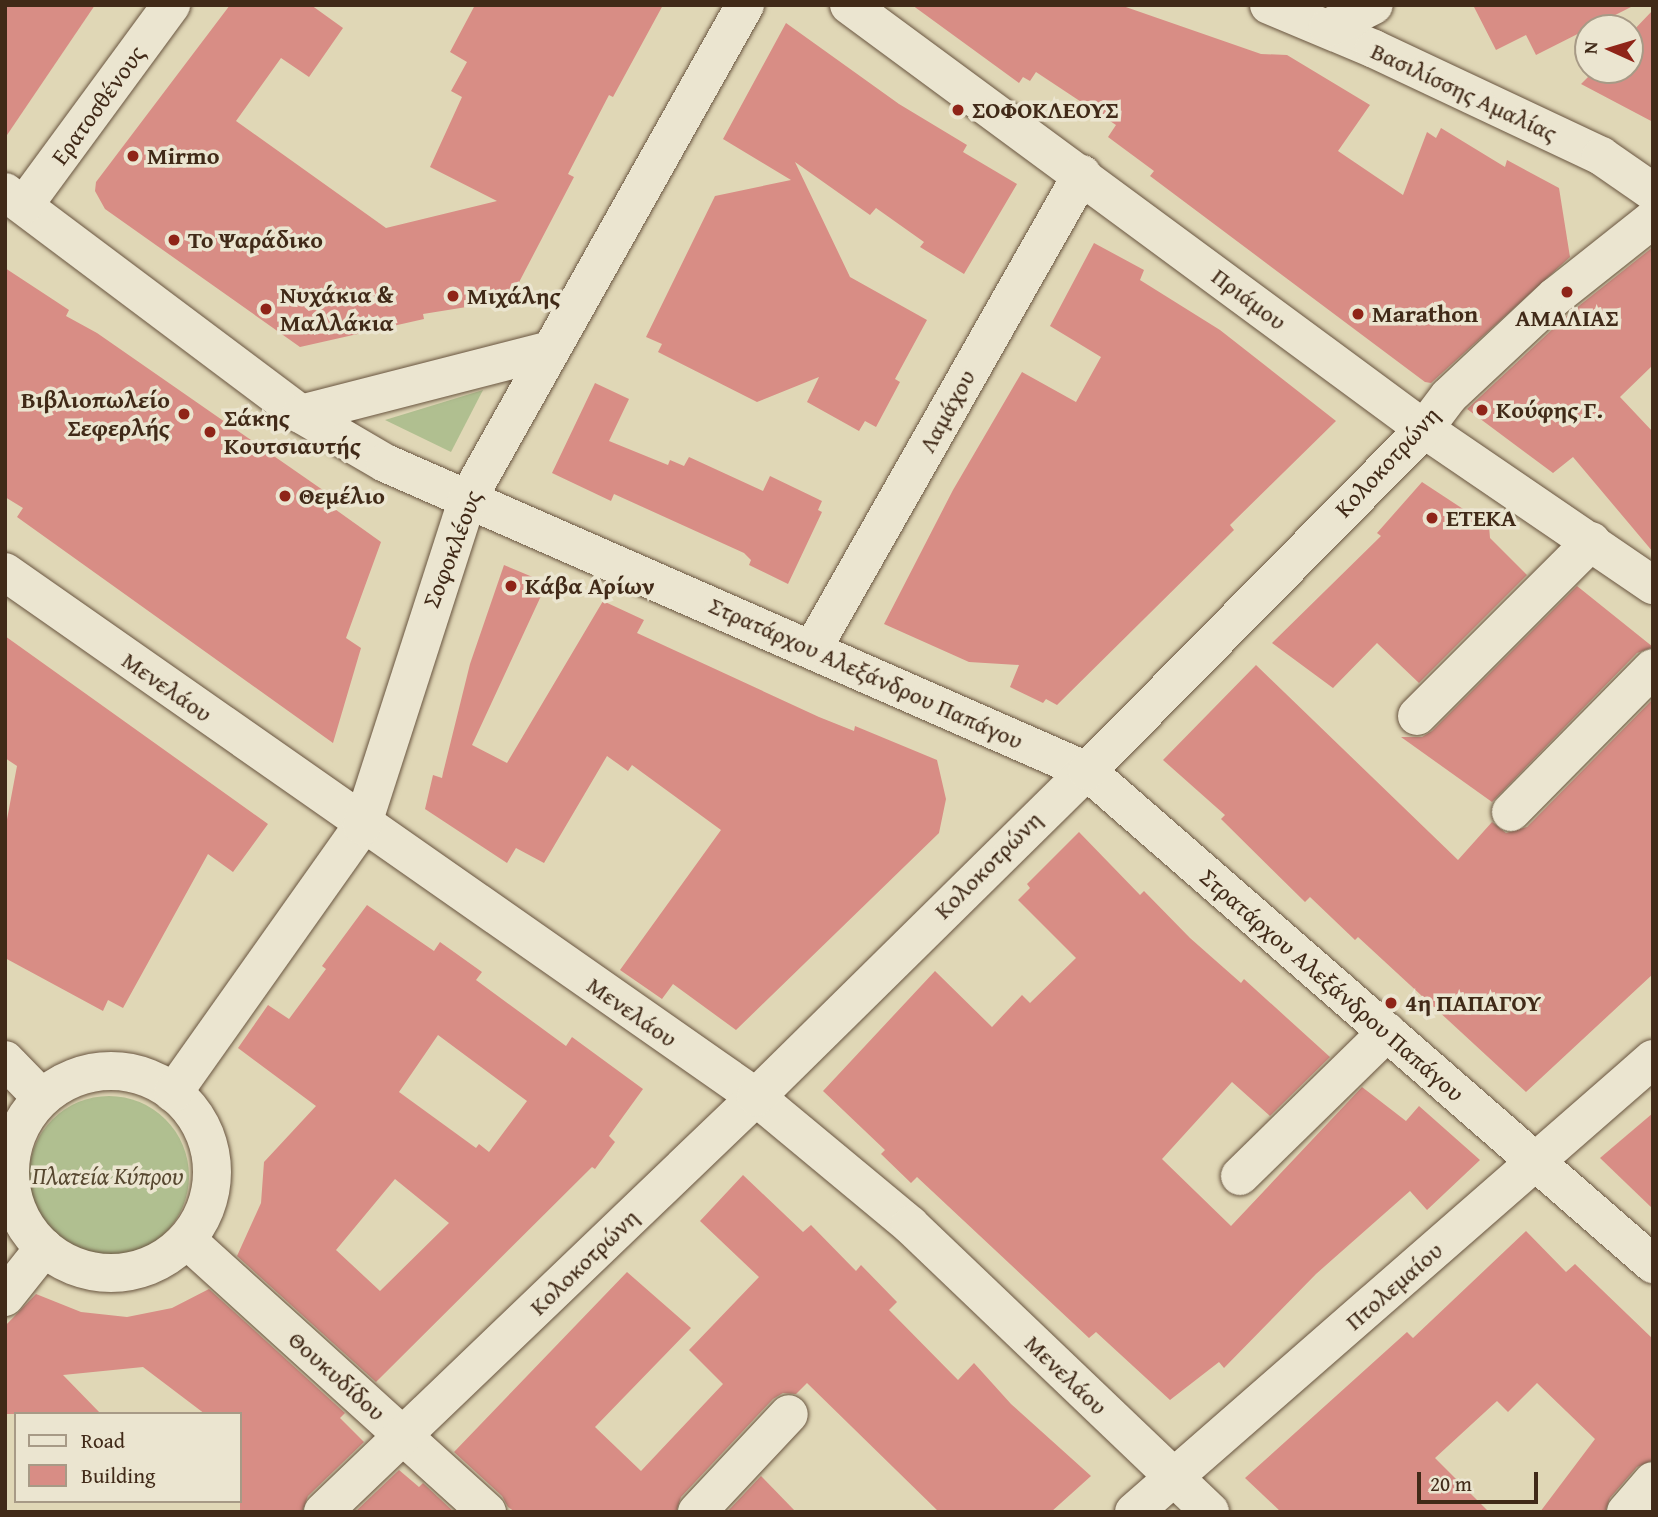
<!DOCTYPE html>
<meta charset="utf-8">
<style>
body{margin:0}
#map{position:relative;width:1658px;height:1517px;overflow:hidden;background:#e0d7b6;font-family:"Gentium Book Plus",serif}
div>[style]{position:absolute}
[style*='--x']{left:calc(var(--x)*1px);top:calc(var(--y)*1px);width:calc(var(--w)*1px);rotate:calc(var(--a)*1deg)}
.green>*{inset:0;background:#b0bf90}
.round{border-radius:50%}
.building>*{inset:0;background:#d88d85}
.roads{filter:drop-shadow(0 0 2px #695540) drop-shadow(0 0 2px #695540)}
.minor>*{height:38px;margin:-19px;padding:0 19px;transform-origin:19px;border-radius:19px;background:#ebe5d0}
.minor>.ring{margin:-19px;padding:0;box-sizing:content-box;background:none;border:38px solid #ebe5d0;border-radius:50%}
.dots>*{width:19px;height:19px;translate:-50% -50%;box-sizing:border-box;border:4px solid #ebe5d0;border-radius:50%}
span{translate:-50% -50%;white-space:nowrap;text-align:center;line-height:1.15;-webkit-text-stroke:7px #ebe5d0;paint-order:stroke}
.street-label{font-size:24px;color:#412a18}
.poi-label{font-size:24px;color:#412a18;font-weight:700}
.left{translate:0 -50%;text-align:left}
.right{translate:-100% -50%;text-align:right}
.park-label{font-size:24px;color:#574830;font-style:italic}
.frame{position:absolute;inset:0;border:7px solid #412a18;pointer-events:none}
.legend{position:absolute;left:14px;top:1412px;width:228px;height:91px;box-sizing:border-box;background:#ebe5d0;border:2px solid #a79a86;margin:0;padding:9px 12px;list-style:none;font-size:21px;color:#412a18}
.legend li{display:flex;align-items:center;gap:14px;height:35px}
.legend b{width:35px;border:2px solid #a79a86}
.north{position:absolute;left:1574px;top:14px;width:70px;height:70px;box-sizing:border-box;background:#ebe5d0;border:2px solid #a79a86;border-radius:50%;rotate:274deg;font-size:19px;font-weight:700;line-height:28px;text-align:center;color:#412a18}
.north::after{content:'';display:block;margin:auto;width:24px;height:32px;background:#8f2418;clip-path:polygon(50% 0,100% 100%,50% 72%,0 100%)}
.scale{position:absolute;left:1417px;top:1472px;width:121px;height:32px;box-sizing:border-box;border:4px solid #412a18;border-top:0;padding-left:9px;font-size:21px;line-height:24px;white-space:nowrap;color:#412a18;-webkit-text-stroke:5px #ebe5d0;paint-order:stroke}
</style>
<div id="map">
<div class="green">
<div style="clip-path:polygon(483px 390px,451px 452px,385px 420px)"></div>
<div class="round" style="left:29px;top:1096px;width:160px;height:160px"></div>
</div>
<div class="building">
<div style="clip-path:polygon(5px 5px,95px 5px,5px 138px)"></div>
<div style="clip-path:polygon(230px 5px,311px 5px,343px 28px,309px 77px,281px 58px,236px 121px,386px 228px,497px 201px,430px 167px,462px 97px,451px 91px,467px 62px,450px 52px,475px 5px,663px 5px,613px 97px,609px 95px,568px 174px,574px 177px,516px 288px,479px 305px,423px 314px,424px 319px,300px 347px,105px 209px,95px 191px,96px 182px)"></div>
<div style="clip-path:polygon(912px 5px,1120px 5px,1261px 54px,1287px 55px,1370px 105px,1338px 151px,1403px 195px,1427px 132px,1436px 138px,1441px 128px,1505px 167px,1507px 160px,1559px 188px,1570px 257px,1431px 383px,1425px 382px,1150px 176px,1154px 171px,1108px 137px,1116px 125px,1036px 72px,1030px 81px,1023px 77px,1019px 83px)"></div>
<div style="clip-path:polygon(1473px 5px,1635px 5px,1536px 55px,1526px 35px,1496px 50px)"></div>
<div style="clip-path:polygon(1653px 10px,1653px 122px,1581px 84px,1595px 70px,1630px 70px,1630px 34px)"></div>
<div style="clip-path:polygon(786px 23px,899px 104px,967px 145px,963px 152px,1017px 184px,964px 274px,920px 247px,924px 242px,876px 208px,870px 215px,795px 162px,850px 277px,927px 320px,895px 379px,900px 382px,876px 427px,865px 421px,859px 431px,807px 402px,819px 377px,757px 402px,658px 352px,662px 344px,646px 337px,715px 196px,791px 180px,723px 139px)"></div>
<div style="clip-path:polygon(1094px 243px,1144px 270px,1140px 280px,1220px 330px,1336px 421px,1230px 525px,1234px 530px,1057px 705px,1046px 699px,1043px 703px,1010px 687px,1019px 665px,969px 662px,884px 624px,953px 490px,1022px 372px,1076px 402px,1101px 357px,1050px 326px)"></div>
<div style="clip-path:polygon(1653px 247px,1653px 365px,1620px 397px,1653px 432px,1653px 552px,1573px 457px,1553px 473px,1467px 409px,1570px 313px)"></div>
<div style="clip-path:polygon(5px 268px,69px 310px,66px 316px,97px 333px,330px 495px,325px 502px,381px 542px,346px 638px,361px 648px,333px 743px,17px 517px,23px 508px,5px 497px)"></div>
<div style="clip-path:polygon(595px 383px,629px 399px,609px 441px,668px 465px,670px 460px,684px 466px,689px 457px,763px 491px,770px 476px,822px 501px,818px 510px,822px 512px,788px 584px,749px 565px,751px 560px,744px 553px,614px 494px,611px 501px,552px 473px)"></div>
<div style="clip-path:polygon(1422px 482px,1489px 526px,1490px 538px,1527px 575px,1419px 683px,1377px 643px,1333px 688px,1272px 643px,1381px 536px,1377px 533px)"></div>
<div style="clip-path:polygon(504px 565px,547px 583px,472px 745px,507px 763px,603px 601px,644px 620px,637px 633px,819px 717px,854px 731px,855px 726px,937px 760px,946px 799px,939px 833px,736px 1030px,673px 984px,662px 999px,620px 970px,721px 830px,632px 765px,628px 771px,607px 756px,544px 863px,516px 848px,507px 863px,425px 809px,433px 775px,442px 778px,443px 773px,470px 664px)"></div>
<div style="clip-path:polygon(1577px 586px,1653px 647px,1637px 653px,1492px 802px,1401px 737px,1422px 737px,1432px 731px)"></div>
<div style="clip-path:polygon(5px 636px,268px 824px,233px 872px,208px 854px,123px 1008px,108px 1000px,103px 1011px,5px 958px,5px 830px,17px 766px,5px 758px)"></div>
<div style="clip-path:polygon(1256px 665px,1458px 860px,1492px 822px,1506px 833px,1527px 827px,1653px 699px,1653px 974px,1526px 1092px,1358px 937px,1355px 940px,1310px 897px,1305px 902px,1221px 819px,1225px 815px,1163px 760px)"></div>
<div style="clip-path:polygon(1079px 832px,1140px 895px,1144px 891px,1190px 938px,1241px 983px,1244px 979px,1330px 1057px,1270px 1116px,1232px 1082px,1162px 1159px,1231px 1226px,1362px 1087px,1406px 1121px,1419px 1106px,1480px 1160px,1427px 1210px,1410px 1191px,1316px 1274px,1224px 1368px,1219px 1362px,1170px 1400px,1096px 1332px,1089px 1338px,917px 1177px,911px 1183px,881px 1154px,885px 1150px,823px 1091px,935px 971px,992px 1027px,1022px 995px,1030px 1003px,1076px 958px,1018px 900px,1030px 888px,1027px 884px)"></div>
<div style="clip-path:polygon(evenodd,367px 905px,434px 951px,440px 942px,482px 972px,476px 980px,566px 1046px,572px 1037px,643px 1089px,609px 1136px,615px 1142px,595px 1169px,592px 1167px,376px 1382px,237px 1256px,261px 1203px,264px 1162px,316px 1106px,238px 1048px,268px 1005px,289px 1019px,326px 969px,322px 966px,367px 905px,438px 1035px,527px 1101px,489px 1152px,479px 1144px,476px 1148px,399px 1092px,438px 1035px,367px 905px,395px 1179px,449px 1223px,380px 1291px,336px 1250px,395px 1179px)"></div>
<div style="clip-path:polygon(1653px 1113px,1653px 1209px,1600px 1158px)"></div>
<div style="clip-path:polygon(743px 1175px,803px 1232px,811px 1225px,856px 1271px,861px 1265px,897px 1302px,889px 1310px,958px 1380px,974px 1363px,1011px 1404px,1091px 1476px,1051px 1512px,939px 1512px,807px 1383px,796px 1394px,783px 1393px,773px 1399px,681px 1497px,676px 1512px,515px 1512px,508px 1507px,502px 1496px,454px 1452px,627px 1272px,691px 1328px,595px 1427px,641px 1471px,723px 1384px,689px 1350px,759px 1277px,700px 1221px)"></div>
<div style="clip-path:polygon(1526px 1231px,1566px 1272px,1575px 1264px,1653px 1339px,1653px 1460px,1637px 1467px,1610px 1498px,1605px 1512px,1540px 1512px,1595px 1439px,1537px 1383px,1508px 1412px,1497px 1401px,1435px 1458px,1489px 1512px,1281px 1512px,1245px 1478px,1407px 1332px,1413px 1338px)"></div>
<div style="clip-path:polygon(209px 1289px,345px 1413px,340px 1418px,364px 1442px,308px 1496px,302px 1512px,240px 1512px,240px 1414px,205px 1414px,143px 1367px,63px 1375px,101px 1414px,5px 1414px,5px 1326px,36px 1294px,81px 1312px,127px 1317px,172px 1308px)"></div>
<div style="clip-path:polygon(399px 1470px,419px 1487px,423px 1483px,454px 1512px,355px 1512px)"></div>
<div style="clip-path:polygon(761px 1476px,796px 1512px,727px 1512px)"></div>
</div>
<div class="roads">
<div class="minor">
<div style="--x:849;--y:5;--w:714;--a:36.4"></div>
<div style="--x:1424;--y:429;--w:277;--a:34.3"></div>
<div style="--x:1269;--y:5;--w:114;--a:22.7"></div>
<div style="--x:1374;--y:49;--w:251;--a:25.2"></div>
<div style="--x:1601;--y:156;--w:63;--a:34.7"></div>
<div style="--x:1328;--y:28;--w:51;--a:-26.6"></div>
<div style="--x:5;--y:192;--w:370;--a:36.9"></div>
<div style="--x:301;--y:414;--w:97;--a:30.3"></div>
<div style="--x:385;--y:463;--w:767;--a:23.69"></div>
<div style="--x:1087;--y:771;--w:751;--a:41.06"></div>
<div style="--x:25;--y:204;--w:247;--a:-53.7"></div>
<div style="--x:301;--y:414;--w:257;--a:-14.4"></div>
<div style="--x:5;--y:572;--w:916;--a:34.96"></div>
<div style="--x:756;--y:1097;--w:200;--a:39.7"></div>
<div style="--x:910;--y:1225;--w:415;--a:43.7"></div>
<div style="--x:813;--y:648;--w:545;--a:-60.42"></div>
<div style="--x:1417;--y:716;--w:247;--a:-45"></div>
<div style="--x:1511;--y:812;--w:202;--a:-45.4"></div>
<div style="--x:5;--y:1060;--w:52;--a:45.8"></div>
<div class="ring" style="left:10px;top:1071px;width:164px;height:164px"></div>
<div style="--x:173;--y:1093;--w:327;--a:-54.7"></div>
<div style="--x:362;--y:826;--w:342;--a:-72.1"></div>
<div style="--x:467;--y:500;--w:568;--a:-60.68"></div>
<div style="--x:1240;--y:1176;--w:206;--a:-44.4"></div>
<div style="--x:187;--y:1240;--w:405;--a:42.2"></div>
<div style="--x:5;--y:1297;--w:63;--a:-51.5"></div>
<div style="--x:323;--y:1512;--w:600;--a:-43.78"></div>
<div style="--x:756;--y:1097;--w:465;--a:-44.6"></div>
<div style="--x:1087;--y:771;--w:480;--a:-45.4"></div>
<div style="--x:1424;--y:429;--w:41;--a:-52.9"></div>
<div style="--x:1449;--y:396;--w:146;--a:-43.1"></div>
<div style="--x:1556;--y:296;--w:124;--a:-38.4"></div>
<div style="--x:697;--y:1512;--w:134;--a:-46.8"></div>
<div style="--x:1134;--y:1512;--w:689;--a:-41.12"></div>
<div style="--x:1626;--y:1512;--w:41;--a:-48.9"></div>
</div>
</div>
<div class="dots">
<div style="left:958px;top:110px;background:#8f2418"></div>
<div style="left:133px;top:156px;background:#8f2418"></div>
<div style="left:174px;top:240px;background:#8f2418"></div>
<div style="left:1567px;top:292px;background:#8f2418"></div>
<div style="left:453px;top:296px;background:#8f2418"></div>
<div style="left:266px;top:309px;background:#8f2418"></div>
<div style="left:1358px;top:314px;background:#8f2418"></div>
<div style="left:1482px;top:410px;background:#8f2418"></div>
<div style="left:184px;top:414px;background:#8f2418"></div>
<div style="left:210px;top:432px;background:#8f2418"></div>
<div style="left:285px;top:496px;background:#8f2418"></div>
<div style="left:1432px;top:518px;background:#8f2418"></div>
<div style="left:511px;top:586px;background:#8f2418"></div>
<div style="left:1391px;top:1003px;background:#8f2418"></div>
</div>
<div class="street-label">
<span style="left:1464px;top:92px;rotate:25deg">Βασιλίσσης Αμαλίας</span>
<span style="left:98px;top:105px;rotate:-54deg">Ερατοσθένους</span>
<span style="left:1249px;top:299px;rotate:37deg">Πριάμου</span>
<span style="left:947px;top:411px;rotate:-61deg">Λαμάχου</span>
<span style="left:1387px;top:462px;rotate:-47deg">Κολοκοτρώνη</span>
<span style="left:452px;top:549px;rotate:-69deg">Σοφοκλέους</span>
<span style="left:866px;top:673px;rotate:24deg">Στρατάρχου Αλεξάνδρου Παπάγου</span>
<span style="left:167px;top:687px;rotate:35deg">Μενελάου</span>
<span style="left:988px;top:865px;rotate:-45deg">Κολοκοτρώνη</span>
<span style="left:1332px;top:985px;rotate:41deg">Στρατάρχου Αλεξάνδρου Παπάγου</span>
<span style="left:632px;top:1012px;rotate:35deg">Μενελάου</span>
<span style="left:584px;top:1262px;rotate:-44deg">Κολοκοτρώνη</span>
<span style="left:1394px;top:1286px;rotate:-41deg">Πτολεμαίου</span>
<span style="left:1066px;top:1375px;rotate:44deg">Μενελάου</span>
<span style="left:337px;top:1376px;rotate:42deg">Θουκυδίδου</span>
</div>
<div class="poi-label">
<span class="left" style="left:972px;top:110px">ΣΟΦΟΚΛΕΟΥΣ</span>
<span class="left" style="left:147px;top:156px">Mirmo</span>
<span class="left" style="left:188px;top:240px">Το Ψαράδικο</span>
<span class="left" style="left:280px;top:309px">Νυχάκια &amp;<br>Μαλλάκια</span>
<span class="left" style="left:467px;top:296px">Μιχάλης</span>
<span class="left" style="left:1372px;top:314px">Marathon</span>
<span style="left:1567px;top:318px">ΑΜΑΛΙΑΣ</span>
<span class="right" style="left:170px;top:414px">Βιβλιοπωλείο<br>Σεφερλής</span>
<span class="left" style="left:1496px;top:410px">Κούφης Γ.</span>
<span class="left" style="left:224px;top:432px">Σάκης<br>Κουτσιαυτής</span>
<span class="left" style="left:299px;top:496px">Θεμέλιο</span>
<span class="left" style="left:1446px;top:518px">ΕΤΕΚΑ</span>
<span class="left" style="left:525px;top:586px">Κάβα Αρίων</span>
<span class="left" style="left:1405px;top:1003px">4η ΠΑΠΑΓΟΥ</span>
</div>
<div class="park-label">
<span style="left:108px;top:1176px">Πλατεία Κύπρου</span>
</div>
<div class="frame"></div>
<ul class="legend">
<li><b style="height:9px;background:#ebe5d0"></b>Road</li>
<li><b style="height:19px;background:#d88d85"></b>Building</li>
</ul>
<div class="north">N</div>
<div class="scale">20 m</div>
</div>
